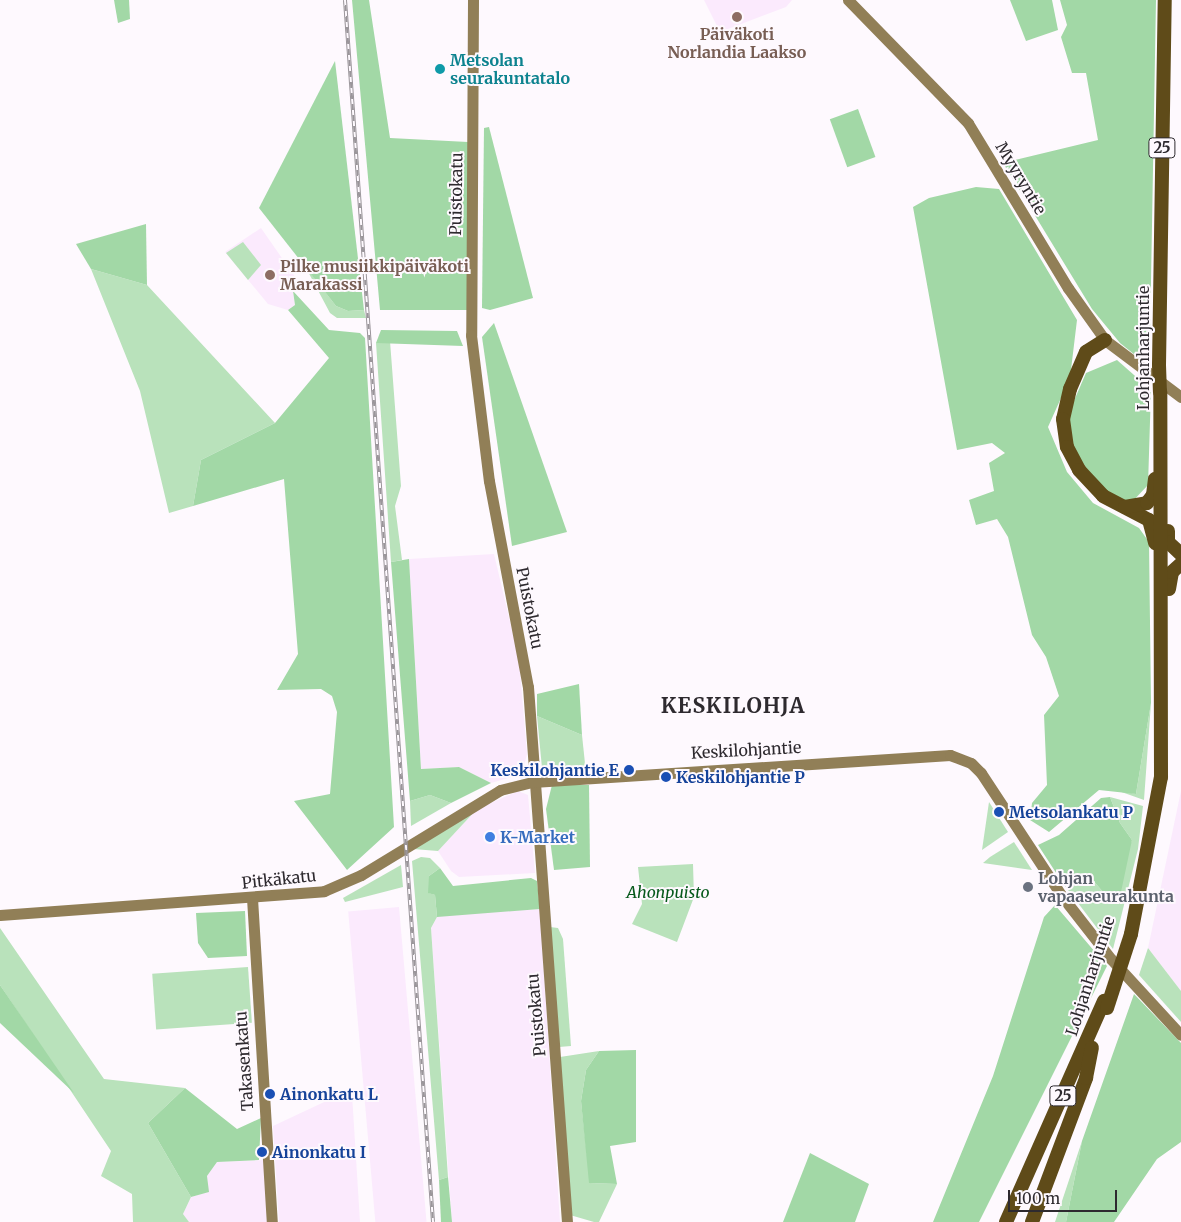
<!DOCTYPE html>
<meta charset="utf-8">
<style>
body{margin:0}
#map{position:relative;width:1181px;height:1222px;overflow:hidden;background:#fef9fe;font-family:Merriweather,serif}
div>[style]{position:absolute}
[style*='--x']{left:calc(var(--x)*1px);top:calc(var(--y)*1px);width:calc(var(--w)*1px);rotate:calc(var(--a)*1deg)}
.built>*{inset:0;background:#fbeafd;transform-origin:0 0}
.green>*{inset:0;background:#b9e2bb;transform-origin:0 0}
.forest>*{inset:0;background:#a2d8a6;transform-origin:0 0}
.secondary>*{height:11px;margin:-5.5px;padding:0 5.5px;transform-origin:5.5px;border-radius:5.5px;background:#917f57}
.highway>*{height:14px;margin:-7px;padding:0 7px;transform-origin:7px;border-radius:7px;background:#5f4b19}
.rail>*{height:4px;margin-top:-2px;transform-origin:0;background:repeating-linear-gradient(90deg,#fef9fe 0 5.5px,#9a959a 0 11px);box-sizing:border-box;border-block:1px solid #9a959a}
.highway-bridge>*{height:14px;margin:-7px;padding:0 7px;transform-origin:7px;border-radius:7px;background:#5f4b19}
.dots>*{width:14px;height:14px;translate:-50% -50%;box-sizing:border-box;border:2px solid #fef9fe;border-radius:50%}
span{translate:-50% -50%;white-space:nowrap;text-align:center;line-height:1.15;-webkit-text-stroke:4px #fef9fe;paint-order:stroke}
.shield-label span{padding:1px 4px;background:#fef9fe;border:1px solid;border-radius:4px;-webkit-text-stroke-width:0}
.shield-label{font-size:15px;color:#2e2a2f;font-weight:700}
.education-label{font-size:16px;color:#785e54;font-weight:700}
.left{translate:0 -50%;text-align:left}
.culture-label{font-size:16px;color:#0d838f;font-weight:700}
.street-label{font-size:16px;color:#2e2a2f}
.transit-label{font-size:16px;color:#164399;font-weight:700}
.right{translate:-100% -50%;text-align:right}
.shop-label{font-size:16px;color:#366cbe;font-weight:700}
.worship-label{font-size:16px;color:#5b616d;font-weight:700}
.park-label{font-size:16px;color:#07591c;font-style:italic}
.district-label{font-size:21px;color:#2e2a2f;font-weight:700;letter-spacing:1px}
.scale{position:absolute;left:1008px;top:1190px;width:109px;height:22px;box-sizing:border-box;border:2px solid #2e2a2f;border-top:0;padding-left:6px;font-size:15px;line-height:18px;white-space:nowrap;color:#2e2a2f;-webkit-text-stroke:4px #fef9fe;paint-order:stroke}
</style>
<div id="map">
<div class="built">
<div style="clip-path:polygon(704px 0,792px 0,786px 7px,720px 32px)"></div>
<div style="clip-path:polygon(261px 228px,300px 284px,293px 291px,295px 305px,288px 310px,268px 304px,225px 252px)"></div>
<div style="clip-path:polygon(494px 554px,519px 660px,527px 754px,522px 774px,491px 783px,459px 767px,421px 769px,409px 559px)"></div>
<div style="clip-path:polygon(518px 791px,528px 795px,535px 873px,459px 877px,451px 871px,438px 851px,477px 809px)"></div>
<div style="clip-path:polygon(1181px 791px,1181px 991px,1148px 948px)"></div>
<div style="left:399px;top:907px;width:316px;height:51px;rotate:85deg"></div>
<div style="clip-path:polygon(540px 909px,560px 1222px,452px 1222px,431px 928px,437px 917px,450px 914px)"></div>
<div style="clip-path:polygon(352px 1094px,360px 1222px,279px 1222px,273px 1126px,337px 1096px)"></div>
<div style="clip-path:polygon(265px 1160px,267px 1222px,189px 1222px,183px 1214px,191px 1197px,208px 1192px,207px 1176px,217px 1162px)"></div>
</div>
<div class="green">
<div style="clip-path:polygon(243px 242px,261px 265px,248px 280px,226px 253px)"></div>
<div style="clip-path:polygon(305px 266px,336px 306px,348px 311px,364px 310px,366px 318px,337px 318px,330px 313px)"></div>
<div style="clip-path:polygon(91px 269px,147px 285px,275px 423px,201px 460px,193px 506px,169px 513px,140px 391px)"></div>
<div style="clip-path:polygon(390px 341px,401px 486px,395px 506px,402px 560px,391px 562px,376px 343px)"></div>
<div style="clip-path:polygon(1151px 703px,1144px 800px,1113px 789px,1136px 794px)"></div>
<div style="clip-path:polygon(537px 716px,582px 735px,586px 773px,549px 774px,542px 768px)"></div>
<div style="clip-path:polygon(430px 795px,451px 803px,411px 826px,410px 801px)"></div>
<div style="clip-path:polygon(1110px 797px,1143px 806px,1138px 849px,1113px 949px,1062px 882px,1091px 878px,1109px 899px,1132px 840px,1120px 823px)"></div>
<div style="clip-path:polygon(989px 802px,1008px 832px,982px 850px)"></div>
<div style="clip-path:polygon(477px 809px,438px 851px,413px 849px)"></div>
<div style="clip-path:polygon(1014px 842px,1032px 870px,983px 863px,990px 857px)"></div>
<div style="clip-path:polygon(421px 857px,430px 858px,440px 868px,429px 876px,429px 893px,435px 895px,437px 917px,431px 928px,448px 1177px,439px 1180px,412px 861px)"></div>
<div style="clip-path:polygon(693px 864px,694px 897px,677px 942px,632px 924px,642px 904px,638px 867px)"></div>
<div style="clip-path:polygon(401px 865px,403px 887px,345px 902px,343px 898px)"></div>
<div style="clip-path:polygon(550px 927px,558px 928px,563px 939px,571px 1046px,559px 1047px)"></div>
<div style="clip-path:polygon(0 928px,104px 1079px,185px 1088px,148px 1123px,191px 1197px,183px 1214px,189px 1222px,133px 1222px,132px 1194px,101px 1176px,111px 1151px,0 985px)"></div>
<div style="clip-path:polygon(1148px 948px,1181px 991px,1181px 1022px,1139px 975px)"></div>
<div style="left:248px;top:967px;width:56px;height:96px;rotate:86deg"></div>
<div style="clip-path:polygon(599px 1051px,586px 1070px,581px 1101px,590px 1183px,617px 1184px,599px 1222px,594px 1222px,570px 1215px,560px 1057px)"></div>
<div style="clip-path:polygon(1082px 1141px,1066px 1222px,1055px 1222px)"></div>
</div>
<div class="forest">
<div style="clip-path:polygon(114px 0,129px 0,130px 19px,118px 23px)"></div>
<div style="clip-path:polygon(352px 0,369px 0,390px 138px,468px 142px,468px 310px,380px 310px)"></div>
<div style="clip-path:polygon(1010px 0,1052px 0,1058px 30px,1026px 41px)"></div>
<div style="clip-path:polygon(1060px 0,1156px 0,1150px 338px,1145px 363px,1120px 343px,1092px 309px,1003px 163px,1098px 140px,1086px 73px,1072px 73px,1061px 37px,1067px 25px)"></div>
<div style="clip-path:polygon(335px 61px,364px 310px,348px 311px,336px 306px,259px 208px)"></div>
<div style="left:858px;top:109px;width:51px;height:30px;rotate:70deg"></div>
<div style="clip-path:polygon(489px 127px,533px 298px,490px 310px,482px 308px,484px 128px)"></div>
<div style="clip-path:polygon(976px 187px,999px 189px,1077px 320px,1070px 378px,1048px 427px,1067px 472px,1093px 503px,1139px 528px,1149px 542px,1151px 703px,1136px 794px,1099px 790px,1049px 832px,1030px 820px,1032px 803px,1047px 785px,1044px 715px,1059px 696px,1046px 657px,1032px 635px,1008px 537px,997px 519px,976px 525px,969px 500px,994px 491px,989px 463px,1005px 453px,992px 443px,957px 450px,913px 207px,929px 198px)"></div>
<div style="clip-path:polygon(146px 224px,147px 285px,91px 269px,76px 244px)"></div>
<div style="clip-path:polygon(293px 291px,329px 330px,360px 333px,365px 338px,394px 827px,347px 870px,294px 801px,330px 794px,337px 712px,332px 696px,321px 689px,277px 690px,298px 654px,284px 479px,193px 506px,201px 460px,275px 423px,329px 358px,288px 310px,295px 305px)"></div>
<div style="clip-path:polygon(494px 323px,567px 532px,512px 546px,482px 337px)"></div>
<div style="clip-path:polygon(381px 330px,457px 331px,463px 346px,376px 343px)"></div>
<div style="clip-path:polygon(1117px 360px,1151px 390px,1148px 485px,1131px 503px,1106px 494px,1072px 451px,1066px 419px,1086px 373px)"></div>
<div style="clip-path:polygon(409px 559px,421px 769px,459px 767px,491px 783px,451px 803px,430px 795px,410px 801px,391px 562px)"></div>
<div style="clip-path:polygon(579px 684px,582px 735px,537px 716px,537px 694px)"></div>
<div style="clip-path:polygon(552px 785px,589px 785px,590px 867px,554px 870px,546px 809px)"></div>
<div style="clip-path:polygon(1110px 797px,1120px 823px,1132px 840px,1121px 892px,1109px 899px,1091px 878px,1062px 882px,1038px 845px,1059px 835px,1101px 798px)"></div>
<div style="clip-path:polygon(440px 868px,453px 886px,531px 878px,537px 881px,540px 909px,437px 917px,435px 895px,428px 893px,429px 876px)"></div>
<div style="clip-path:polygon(1055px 905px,1107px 966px,979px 1222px,933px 1222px,993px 1076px,1044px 917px)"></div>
<div style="clip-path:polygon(245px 911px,247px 956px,208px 958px,198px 943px,196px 913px)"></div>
<div style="clip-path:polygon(0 985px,74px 1093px,0 1023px)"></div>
<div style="clip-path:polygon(1134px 994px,1181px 1043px,1181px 1142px,1157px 1159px,1114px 1222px,1066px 1222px,1082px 1141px)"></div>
<div style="clip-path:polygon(636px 1050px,636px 1142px,610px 1146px,617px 1184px,589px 1183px,581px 1101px,586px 1070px,599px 1051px)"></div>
<div style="clip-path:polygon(185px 1088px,237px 1129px,261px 1118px,259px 1160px,217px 1162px,207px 1176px,209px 1192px,191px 1197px,148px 1123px)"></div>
<div style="clip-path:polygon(810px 1153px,869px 1184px,855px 1222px,783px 1222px)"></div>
<div style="clip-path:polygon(448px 1177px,452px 1222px,441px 1222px,439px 1180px)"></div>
</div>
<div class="secondary">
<div style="--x:473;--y:0;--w:335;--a:90.3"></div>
<div style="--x:471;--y:335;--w:147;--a:83"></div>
<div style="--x:489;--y:481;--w:210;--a:79.3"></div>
<div style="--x:528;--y:687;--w:536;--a:85.83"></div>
<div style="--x:848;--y:0;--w:172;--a:45.7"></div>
<div style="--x:968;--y:123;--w:193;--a:58.8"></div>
<div style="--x:1068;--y:288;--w:64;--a:54.6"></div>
<div style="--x:1105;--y:340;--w:95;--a:36.9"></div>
<div style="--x:252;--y:898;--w:325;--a:86.5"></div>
<div style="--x:0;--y:915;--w:325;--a:-4.2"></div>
<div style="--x:324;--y:891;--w:40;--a:-23.4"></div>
<div style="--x:361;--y:875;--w:163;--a:-31.4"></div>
<div style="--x:500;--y:790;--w:34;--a:-14"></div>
<div style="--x:533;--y:782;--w:418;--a:-3.7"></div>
<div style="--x:950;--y:755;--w:22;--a:21"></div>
<div style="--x:971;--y:763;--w:14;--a:45"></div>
<div style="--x:981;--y:773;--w:146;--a:56.7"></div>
<div style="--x:1061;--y:895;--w:81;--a:52"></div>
<div style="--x:1111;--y:959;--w:103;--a:47.4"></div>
</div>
<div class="highway">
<div style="--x:1105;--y:340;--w:22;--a:148"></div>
<div style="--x:1086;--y:352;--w:40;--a:113.4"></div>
<div style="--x:1070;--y:389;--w:31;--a:103"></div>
<div style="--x:1063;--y:419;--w:28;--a:82"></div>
<div style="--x:1067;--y:447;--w:26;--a:62"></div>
<div style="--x:1079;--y:470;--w:35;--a:47"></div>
<div style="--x:1103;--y:496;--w:52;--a:27.6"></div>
<div style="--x:1149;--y:520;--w:24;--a:75"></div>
<div style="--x:1159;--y:365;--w:365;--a:-89.1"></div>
<div style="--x:1125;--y:507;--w:22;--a:-10"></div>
<div style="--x:1147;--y:503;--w:10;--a:-53"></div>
<div style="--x:1153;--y:495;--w:16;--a:-83"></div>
<div style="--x:1168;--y:531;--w:11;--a:90"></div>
<div style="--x:1168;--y:542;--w:18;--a:43"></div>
<div style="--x:1169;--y:589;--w:17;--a:-80"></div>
<div style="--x:1172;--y:572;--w:12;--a:-42"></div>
<div style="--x:1131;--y:934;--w:160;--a:-79.2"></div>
<div style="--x:1161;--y:777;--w:385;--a:-90.1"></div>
<div style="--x:1006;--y:1222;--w:242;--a:-66.1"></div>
<div style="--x:1032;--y:1222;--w:154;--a:-69.4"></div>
<div style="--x:1086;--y:1078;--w:31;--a:-79"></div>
</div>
<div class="rail">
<div style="--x:345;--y:0;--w:1225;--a:85.88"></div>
</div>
<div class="highway-bridge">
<div style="--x:1159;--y:365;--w:27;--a:88"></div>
<div style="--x:1107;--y:1008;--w:78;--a:-72"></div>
</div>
<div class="dots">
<div style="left:737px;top:17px;background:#8d6e63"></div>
<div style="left:440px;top:69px;background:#0f9aa8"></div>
<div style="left:270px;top:275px;background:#8d6e63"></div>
<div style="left:629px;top:770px;background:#1a4fb4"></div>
<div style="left:666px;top:777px;background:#1a4fb4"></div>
<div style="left:999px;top:812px;background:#1a4fb4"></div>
<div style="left:490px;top:837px;background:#3f7fe0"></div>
<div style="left:1028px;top:887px;background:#6b7280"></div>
<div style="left:270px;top:1094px;background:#1a4fb4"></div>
<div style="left:262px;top:1152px;background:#1a4fb4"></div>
</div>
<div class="shield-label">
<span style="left:1162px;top:148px">25</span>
<span style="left:1063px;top:1096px">25</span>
</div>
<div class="education-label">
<span style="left:737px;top:43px">Päiväkoti<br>Norlandia Laakso</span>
<span class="left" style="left:280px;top:275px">Pilke musiikkipäiväkoti<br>Marakassi</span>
</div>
<div class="culture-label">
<span class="left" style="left:450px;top:69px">Metsolan<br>seurakuntatalo</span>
</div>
<div class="street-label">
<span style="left:1021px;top:178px;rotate:59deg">Myyryntie</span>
<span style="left:456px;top:194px;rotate:-89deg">Puistokatu</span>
<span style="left:1143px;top:348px;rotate:-90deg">Lohjanharjuntie</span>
<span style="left:530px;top:608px;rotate:79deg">Puistokatu</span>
<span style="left:746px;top:750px;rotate:-3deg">Keskilohjantie</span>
<span style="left:279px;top:879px;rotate:-6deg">Pitkäkatu</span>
<span style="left:1090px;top:976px;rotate:-72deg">Lohjanharjuntie</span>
<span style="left:536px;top:1015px;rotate:-95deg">Puistokatu</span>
<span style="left:244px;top:1061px;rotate:-94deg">Takasenkatu</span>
</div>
<div class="transit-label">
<span class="right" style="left:619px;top:770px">Keskilohjantie E</span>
<span class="left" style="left:676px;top:777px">Keskilohjantie P</span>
<span class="left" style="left:1009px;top:812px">Metsolankatu P</span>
<span class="left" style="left:280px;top:1094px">Ainonkatu L</span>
<span class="left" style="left:272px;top:1152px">Ainonkatu I</span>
</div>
<div class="shop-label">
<span class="left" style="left:500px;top:837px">K-Market</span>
</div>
<div class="worship-label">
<span class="left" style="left:1038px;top:887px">Lohjan<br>vapaaseurakunta</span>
</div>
<div class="park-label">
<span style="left:668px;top:892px">Ahonpuisto</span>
</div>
<div class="district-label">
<span style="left:733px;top:706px">KESKILOHJA</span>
</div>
<div class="scale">100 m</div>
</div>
